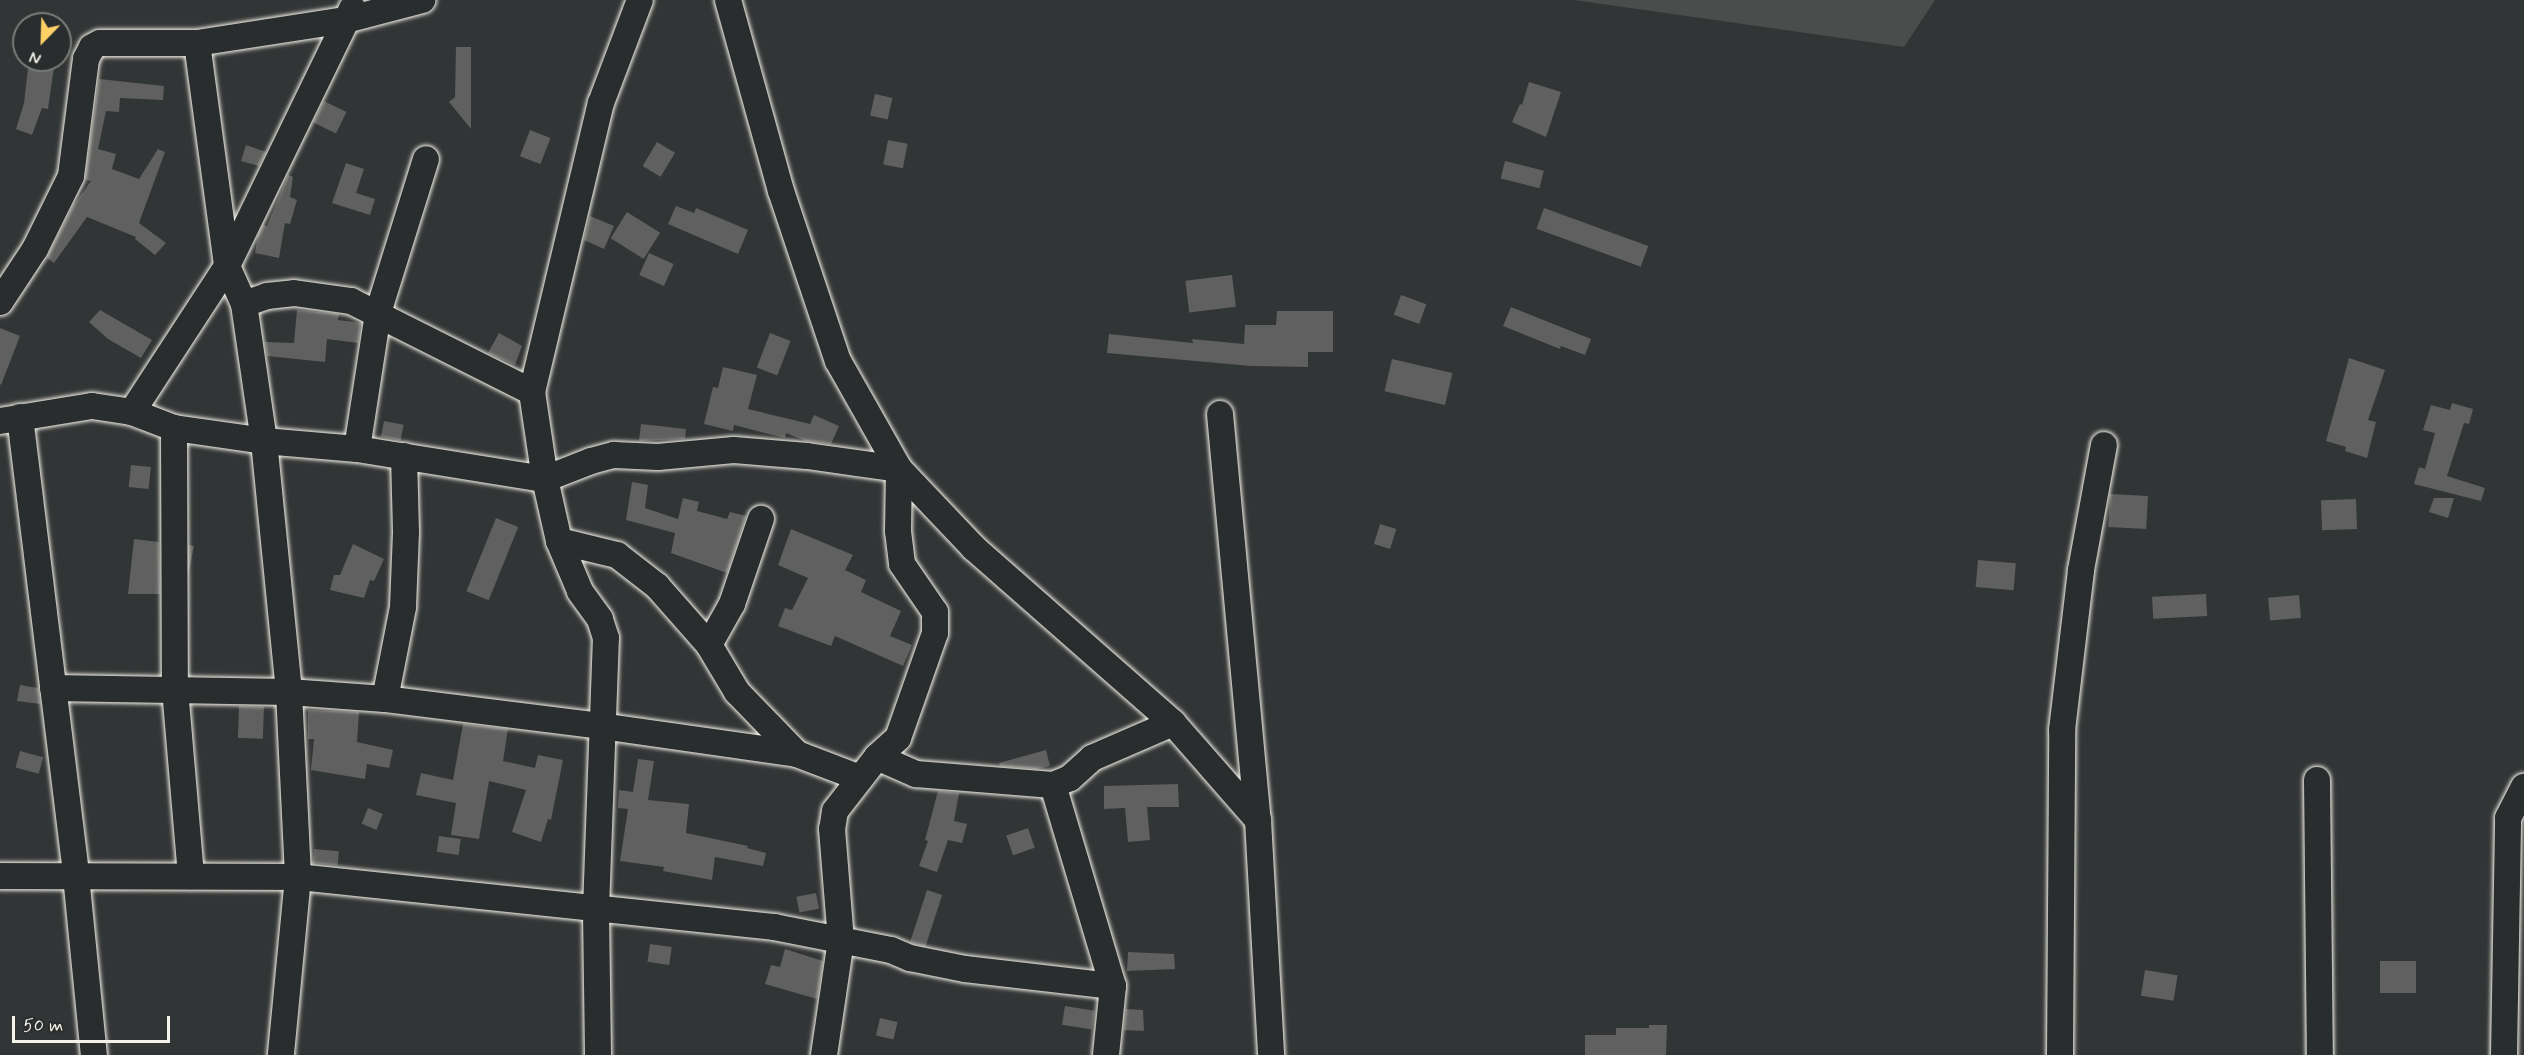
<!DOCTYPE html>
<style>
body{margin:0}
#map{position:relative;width:2524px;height:1055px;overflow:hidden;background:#323535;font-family:Mynerve,sans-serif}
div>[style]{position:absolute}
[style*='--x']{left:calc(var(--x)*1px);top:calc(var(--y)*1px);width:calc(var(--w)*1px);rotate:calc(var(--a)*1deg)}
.green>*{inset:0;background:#4b4d4c}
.building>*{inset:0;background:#5f605f;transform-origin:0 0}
.roads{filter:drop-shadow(0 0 2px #f4f1e8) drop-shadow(0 0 2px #f4f1e8)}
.minor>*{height:26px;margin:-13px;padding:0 13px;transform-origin:13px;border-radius:13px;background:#2a2d2e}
span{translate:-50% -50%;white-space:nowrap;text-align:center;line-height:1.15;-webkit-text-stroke:6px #2a2d2e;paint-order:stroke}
.north{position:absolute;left:12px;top:12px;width:60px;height:60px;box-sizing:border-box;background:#2a2d2e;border:2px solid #7b7b78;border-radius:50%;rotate:203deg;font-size:16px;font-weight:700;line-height:24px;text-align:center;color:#f4f1e8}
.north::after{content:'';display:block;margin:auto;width:21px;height:27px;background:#ffd166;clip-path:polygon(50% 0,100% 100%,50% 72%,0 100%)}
.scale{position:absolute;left:12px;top:1016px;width:158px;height:27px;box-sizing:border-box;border:3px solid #f4f1e8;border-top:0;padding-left:8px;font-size:18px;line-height:21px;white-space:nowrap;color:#f4f1e8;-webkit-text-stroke:4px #2a2d2e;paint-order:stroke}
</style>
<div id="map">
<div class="green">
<div style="clip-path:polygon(1574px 0,1935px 0,1904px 47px)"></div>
</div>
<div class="building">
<div style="clip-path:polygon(456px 47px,471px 47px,471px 129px,449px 102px,455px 97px)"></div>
<div style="clip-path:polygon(29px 60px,55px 60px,48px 109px,42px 108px,32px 135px,16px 129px,24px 103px)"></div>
<div style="clip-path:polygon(99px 79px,164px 86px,163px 100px,120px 98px,119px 112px,106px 111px,98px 149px,116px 154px,112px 169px,139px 179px,158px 149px,165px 152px,139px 223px,166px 243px,155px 255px,135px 239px,136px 237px,87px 217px,54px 263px,47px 258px,73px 206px,91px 181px,85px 180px)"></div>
<div style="clip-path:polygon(1529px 82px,1561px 92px,1546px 137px,1512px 122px,1520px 104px,1522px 105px)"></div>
<div style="left:875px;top:94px;width:18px;height:22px;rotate:13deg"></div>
<div style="left:324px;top:101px;width:25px;height:24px;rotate:26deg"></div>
<div style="left:530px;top:130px;width:22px;height:28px;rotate:21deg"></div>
<div style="left:888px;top:140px;width:20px;height:25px;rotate:11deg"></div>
<div style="left:657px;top:142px;width:21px;height:28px;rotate:31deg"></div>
<div style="clip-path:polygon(246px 145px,266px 152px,259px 166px,241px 161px)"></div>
<div style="left:1505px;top:161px;width:40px;height:18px;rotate:14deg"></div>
<div style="clip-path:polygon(346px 163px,364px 169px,356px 193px,375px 199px,370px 215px,332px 203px)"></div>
<div style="clip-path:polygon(288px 175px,293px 177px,290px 197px,297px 200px,290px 224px,285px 223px,279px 258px,255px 253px,258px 235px,263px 225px,267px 226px)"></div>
<div style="clip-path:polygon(676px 206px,694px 213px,696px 208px,748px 230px,738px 254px,668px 224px)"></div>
<div style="left:1544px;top:208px;width:111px;height:22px;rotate:20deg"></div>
<div style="left:627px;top:212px;width:39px;height:31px;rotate:32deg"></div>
<div style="clip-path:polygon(590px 216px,614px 226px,604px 249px,584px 240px)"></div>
<div style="left:649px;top:253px;width:27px;height:24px;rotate:24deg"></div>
<div style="left:1232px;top:275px;width:32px;height:47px;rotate:83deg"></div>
<div style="left:1401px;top:295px;width:27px;height:21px;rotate:20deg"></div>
<div style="clip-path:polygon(1511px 307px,1591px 339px,1585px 355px,1561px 346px,1560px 349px,1503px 326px)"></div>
<div style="clip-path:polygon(100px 310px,152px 340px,141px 358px,108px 339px,89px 322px)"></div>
<div style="clip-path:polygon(297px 310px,339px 314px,338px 320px,361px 323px,358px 343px,327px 339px,325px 362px,267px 356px,265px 342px,294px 343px)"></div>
<div style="clip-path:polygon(1277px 311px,1333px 311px,1333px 352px,1308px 352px,1308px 367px,1251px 366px,1107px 353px,1109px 334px,1193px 343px,1192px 339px,1244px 344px,1245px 325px,1276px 325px)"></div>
<div style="clip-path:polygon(0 328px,20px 336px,1px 385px,0 384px)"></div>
<div style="clip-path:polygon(499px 333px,522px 346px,515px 365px,488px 353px)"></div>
<div style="left:770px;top:333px;width:22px;height:37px;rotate:21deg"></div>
<div style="clip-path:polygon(2349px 358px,2385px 370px,2368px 420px,2376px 422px,2367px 458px,2345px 451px,2346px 447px,2326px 441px)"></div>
<div style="left:1392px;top:359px;width:62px;height:33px;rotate:13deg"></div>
<div style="clip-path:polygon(723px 367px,757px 375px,748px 409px,810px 424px,814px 415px,839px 426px,831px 444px,806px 441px,786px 433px,785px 438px,734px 425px,733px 431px,704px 424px,713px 387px,718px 388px)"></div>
<div style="clip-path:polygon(2452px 403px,2473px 409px,2469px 424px,2464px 423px,2447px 476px,2485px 488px,2481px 501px,2414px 484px,2419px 467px,2425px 469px,2435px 433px,2423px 430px,2431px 405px,2450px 410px)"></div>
<div style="left:384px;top:421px;width:20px;height:16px;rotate:11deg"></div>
<div style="clip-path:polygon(641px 424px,686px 429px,685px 439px,639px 441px)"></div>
<div style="left:131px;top:465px;width:20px;height:22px;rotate:6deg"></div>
<div style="clip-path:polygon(632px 482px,648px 485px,645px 508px,678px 519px,683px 498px,699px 502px,697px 511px,727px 519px,730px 512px,746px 516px,727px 573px,671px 553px,675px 533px,626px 520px)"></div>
<div style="left:2110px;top:494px;width:38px;height:33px;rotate:3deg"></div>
<div style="clip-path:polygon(2434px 498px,2454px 498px,2448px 518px,2429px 512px)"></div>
<div style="left:2356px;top:499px;width:30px;height:35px;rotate:88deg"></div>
<div style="left:496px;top:518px;width:24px;height:79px;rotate:22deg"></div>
<div style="left:1380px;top:524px;width:17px;height:21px;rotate:17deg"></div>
<div style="clip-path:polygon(791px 529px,853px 555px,845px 570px,866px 580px,861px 592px,901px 611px,890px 636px,912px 645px,903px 666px,835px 636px,831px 646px,778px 626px,785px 608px,792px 610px,808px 578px,778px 565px)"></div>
<div style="clip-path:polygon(134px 539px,159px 542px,160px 594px,128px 594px)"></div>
<div style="clip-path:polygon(353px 544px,384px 559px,374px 581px,370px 580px,364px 598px,330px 590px,334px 575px,340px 575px)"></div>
<div style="left:189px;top:545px;width:5px;height:49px;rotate:11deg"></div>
<div style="left:1978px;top:560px;width:38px;height:27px;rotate:5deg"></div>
<div style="left:2206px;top:594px;width:22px;height:54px;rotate:87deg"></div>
<div style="left:2299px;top:595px;width:23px;height:31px;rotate:85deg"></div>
<div style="clip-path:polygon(20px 685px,38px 688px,40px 704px,17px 701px)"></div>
<div style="left:239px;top:706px;width:25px;height:32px;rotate:2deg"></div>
<div style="clip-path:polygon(308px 710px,359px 712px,357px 742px,393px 750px,389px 768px,367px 764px,365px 779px,311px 770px,314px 739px,308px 739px)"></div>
<div style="clip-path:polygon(463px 724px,508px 729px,503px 761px,535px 768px,538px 755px,563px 760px,551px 820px,548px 819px,541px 842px,512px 832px,526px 790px,489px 781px,479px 839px,451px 835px,456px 803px,416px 795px,421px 773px,453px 780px)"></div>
<div style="clip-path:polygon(1046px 750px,1050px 766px,1037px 769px,1000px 766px,999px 763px)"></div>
<div style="left:20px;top:751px;width:24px;height:17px;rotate:15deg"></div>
<div style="clip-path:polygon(638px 759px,654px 761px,648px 800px,689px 804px,686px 833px,748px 846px,747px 848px,766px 853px,763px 866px,715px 857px,712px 880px,663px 871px,664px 867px,620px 861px,628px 809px,618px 808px,619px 790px,633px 792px)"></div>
<div style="clip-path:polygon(1178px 784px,1179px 807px,1147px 807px,1150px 840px,1128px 842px,1125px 808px,1104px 809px,1104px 786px)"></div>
<div style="clip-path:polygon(938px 791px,959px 793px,954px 821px,967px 824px,962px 843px,948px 840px,937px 872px,919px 866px,928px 841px,925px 840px)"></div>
<div style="left:368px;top:808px;width:16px;height:17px;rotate:22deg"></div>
<div style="left:1028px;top:828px;width:21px;height:23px;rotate:71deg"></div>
<div style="left:439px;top:836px;width:22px;height:16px;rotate:8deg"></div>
<div style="left:314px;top:849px;width:25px;height:14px;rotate:5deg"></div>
<div style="left:927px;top:890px;width:16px;height:55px;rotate:18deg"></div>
<div style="left:816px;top:893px;width:16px;height:20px;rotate:79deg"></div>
<div style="left:650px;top:944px;width:22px;height:18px;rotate:8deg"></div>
<div style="clip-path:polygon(785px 949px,823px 961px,817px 999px,765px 984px,771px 965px,780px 967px)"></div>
<div style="clip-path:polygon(1128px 952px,1174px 954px,1175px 969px,1127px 971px)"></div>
<div style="left:2380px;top:961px;width:36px;height:32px"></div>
<div style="left:2145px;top:970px;width:33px;height:26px;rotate:9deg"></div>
<div style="left:1065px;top:1006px;width:30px;height:19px;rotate:9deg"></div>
<div style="clip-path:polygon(1126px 1009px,1143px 1010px,1144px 1031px,1124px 1030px)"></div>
<div style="left:880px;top:1018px;width:18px;height:18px;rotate:13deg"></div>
<div style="clip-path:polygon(1649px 1025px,1667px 1025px,1666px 1055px,1585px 1055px,1585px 1035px,1616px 1035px,1616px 1028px,1649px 1028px)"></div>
</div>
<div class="roads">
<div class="minor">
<div style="--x:728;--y:0;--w:198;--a:74.5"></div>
<div style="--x:781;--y:191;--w:179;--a:71.5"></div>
<div style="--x:838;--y:361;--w:124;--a:60.5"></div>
<div style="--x:899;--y:469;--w:109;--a:46.5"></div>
<div style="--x:974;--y:548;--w:265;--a:41.3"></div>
<div style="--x:1173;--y:723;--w:129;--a:48.8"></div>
<div style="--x:1258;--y:820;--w:235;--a:86.8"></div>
<div style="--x:197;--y:43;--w:225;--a:82.3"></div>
<div style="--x:227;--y:266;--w:42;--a:65.9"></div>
<div style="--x:244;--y:304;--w:138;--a:81.7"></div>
<div style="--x:264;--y:441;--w:252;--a:84.3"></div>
<div style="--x:289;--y:692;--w:185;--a:87.2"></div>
<div style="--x:298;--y:877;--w:179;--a:95.5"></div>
<div style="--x:0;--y:302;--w:64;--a:-56.6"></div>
<div style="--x:35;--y:249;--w:81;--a:-63.7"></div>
<div style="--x:71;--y:176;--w:118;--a:-82.7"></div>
<div style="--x:86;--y:59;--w:13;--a:-63"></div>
<div style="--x:92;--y:47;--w:9;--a:-27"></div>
<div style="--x:100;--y:43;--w:97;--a:0"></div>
<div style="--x:197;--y:43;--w:151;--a:-8.8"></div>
<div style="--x:346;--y:20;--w:79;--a:-14.7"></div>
<div style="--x:244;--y:304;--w:24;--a:-19"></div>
<div style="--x:267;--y:296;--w:27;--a:-6"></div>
<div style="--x:294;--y:293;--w:58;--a:8"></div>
<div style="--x:351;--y:301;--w:203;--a:26.7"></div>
<div style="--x:132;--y:412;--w:174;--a:-56.9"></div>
<div style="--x:227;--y:266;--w:287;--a:-64.1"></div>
<div style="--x:1220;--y:414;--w:408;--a:84.7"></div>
<div style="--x:20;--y:417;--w:462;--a:83"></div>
<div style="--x:76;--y:876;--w:180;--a:84.3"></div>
<div style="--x:0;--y:421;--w:93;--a:-9.3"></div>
<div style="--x:92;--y:406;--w:40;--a:8.5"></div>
<div style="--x:132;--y:412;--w:45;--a:20.9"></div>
<div style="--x:174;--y:428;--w:91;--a:8.2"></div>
<div style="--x:264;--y:441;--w:93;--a:4.9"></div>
<div style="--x:357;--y:449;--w:190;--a:9.1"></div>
<div style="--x:545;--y:479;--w:49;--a:-21.4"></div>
<div style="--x:591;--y:461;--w:24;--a:-15"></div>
<div style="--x:614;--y:455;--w:44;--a:2.6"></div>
<div style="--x:658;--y:457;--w:76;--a:-5.3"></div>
<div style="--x:734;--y:450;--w:73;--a:4.7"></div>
<div style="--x:807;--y:456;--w:93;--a:8"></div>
<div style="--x:899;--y:469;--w:62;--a:90.9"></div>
<div style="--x:898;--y:531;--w:33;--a:83"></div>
<div style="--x:902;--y:564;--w:58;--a:55.5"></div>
<div style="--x:935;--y:612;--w:21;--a:90"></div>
<div style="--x:935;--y:633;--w:111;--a:109.4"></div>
<div style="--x:898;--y:738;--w:28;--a:138"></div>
<div style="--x:877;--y:757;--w:68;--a:127.9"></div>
<div style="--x:835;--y:811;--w:18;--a:99"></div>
<div style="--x:832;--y:829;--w:111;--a:85.4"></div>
<div style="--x:841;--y:940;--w:116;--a:98.4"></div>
<div style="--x:174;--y:428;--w:261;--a:89.8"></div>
<div style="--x:175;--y:689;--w:188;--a:85.1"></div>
<div style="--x:357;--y:449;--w:138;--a:-81.2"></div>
<div style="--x:378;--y:313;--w:161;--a:-72.7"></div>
<div style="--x:559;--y:541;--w:60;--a:13.6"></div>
<div style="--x:617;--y:555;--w:51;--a:37.8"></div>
<div style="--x:657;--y:586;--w:79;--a:48.6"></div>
<div style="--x:709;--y:645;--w:55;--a:59.2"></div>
<div style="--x:737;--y:692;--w:86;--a:45.9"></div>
<div style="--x:709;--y:645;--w:47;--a:-60.7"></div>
<div style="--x:732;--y:604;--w:90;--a:-71.2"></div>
<div style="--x:53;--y:688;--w:236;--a:1"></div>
<div style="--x:289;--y:692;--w:96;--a:4.2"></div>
<div style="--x:385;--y:699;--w:218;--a:7.1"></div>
<div style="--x:601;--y:726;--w:198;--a:8.1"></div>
<div style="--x:797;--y:754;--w:67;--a:20.9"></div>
<div style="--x:385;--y:699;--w:94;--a:-78.9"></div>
<div style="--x:403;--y:607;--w:75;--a:-87.7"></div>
<div style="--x:406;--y:532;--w:76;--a:-91.5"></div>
<div style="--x:877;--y:757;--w:43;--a:23.6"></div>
<div style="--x:916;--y:774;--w:137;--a:4.6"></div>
<div style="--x:1053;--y:785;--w:18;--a:-22"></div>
<div style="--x:1070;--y:778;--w:30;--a:-42"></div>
<div style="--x:1092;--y:758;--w:88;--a:-23.4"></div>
<div style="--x:2317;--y:780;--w:275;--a:89.4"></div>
<div style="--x:1053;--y:785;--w:210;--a:73.4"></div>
<div style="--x:1113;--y:986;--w:69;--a:95.8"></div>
<div style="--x:0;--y:876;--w:298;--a:0.2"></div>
<div style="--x:298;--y:877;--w:479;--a:6"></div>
<div style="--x:774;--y:927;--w:119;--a:11.1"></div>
<div style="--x:891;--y:950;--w:21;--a:23"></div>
<div style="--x:910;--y:958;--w:56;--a:11.3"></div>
<div style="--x:965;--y:969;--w:149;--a:6.6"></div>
<div style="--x:598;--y:1055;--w:146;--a:-90.8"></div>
<div style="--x:596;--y:909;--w:271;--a:-87.9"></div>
<div style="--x:606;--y:638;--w:20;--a:-108"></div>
<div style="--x:600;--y:619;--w:34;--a:-126"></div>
<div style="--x:580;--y:591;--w:54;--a:-112.8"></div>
<div style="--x:559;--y:541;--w:64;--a:-102.7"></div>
<div style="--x:545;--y:479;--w:88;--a:-98.5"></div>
<div style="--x:532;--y:392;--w:297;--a:-76.6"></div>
<div style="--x:601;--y:103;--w:110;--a:-69.3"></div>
<div style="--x:2060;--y:1055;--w:325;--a:-89.6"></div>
<div style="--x:2062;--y:730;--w:161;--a:-83.2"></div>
<div style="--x:2081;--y:570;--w:127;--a:-79.6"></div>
<div style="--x:2504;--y:1055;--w:237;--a:-89"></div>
<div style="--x:2508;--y:818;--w:35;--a:-63"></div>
</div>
</div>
<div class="north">N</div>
<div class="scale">50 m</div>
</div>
